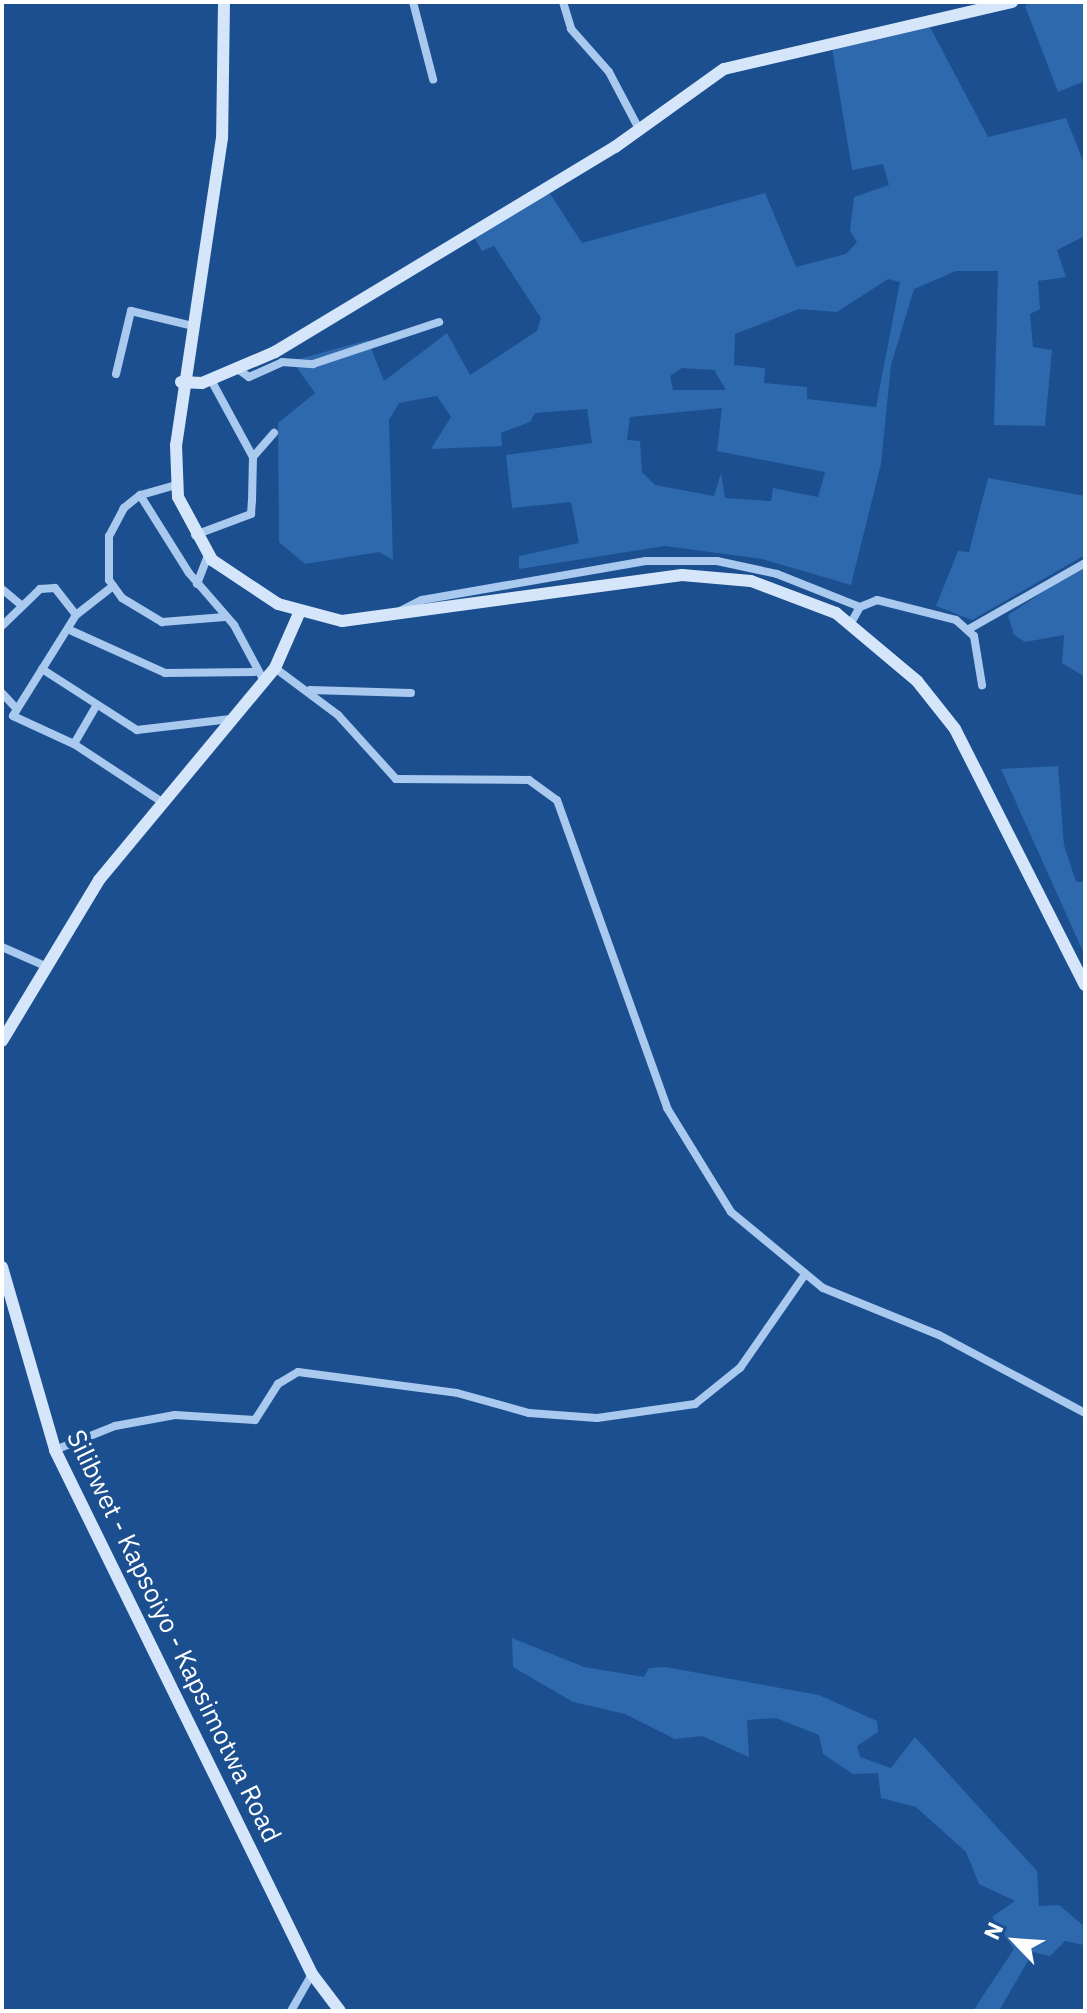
<!DOCTYPE html>
<style>
body{margin:0}
#map{position:relative;width:1087px;height:2013px;overflow:hidden;background:#1b4f8f;font-family:"IBM Plex Sans",sans-serif}
div>[style]{position:absolute}
[style*='--x']{left:calc(var(--x)*1px);top:calc(var(--y)*1px);width:calc(var(--w)*1px);rotate:calc(var(--a)*1deg)}
.green>*{inset:0;background:#2e69ad}
.street>*{height:8px;margin:-4px;padding:0 4px;transform-origin:4px;border-radius:4px;background:#a9c9ee}
.secondary>*{height:12px;margin:-6px;padding:0 6px;transform-origin:6px;border-radius:6px;background:#d6e6fa}
span{translate:-50% -50%;white-space:nowrap;text-align:center;line-height:1.15;-webkit-text-stroke:8px #1b4f8f;paint-order:stroke}
.street-label{font-size:26px;color:#fff}
.frame{position:absolute;inset:0;border:4px solid #fff;pointer-events:none}
.north{position:absolute;left:975px;top:1901px;width:80px;height:80px;-webkit-text-stroke:6px #1b4f8f;paint-order:stroke;rotate:295deg;font-size:22px;font-weight:700;line-height:32px;text-align:center;color:#fff}
.north::after{content:'';display:block;margin:auto;width:28px;height:36px;background:#fff;clip-path:polygon(50% 0,100% 100%,50% 72%,0 100%)}
</style>
<div id="map">
<div class="green">
<div style="clip-path:polygon(1031px 2px,1085px 2px,1085px 81px,1058px 92px,1025px 6px)"></div>
<div style="clip-path:polygon(evenodd,930px 27px,988px 137px,1066px 118px,1085px 166px,1085px 236px,1057px 250px,1066px 277px,1038px 281px,1040px 309px,1030px 314px,1033px 347px,1052px 350px,1045px 426px,994px 425px,998px 271px,956px 271px,914px 289px,891px 365px,881px 464px,851px 585px,762px 559px,665px 546px,519px 569px,519px 556px,579px 543px,571px 502px,512px 508px,506px 455px,592px 443px,587px 409px,535px 413px,530px 422px,501px 433px,502px 446px,431px 449px,451px 417px,437px 396px,399px 403px,389px 420px,393px 560px,379px 552px,305px 564px,279px 542px,278px 423px,315px 393px,292px 361px,368px 340px,384px 381px,447px 333px,470px 375px,537px 331px,541px 318px,494px 246px,482px 251px,473px 235px,547px 189px,582px 243px,765px 193px,796px 267px,846px 254px,857px 242px,850px 231px,854px 197px,889px 185px,883px 164px,852px 170px,832px 48px,930px 27px,888px 279px,900px 282px,876px 407px,807px 399px,807px 387px,764px 383px,765px 368px,734px 365px,735px 334px,799px 309px,837px 312px,888px 279px,930px 27px,682px 368px,714px 370px,726px 390px,673px 390px,670px 376px,682px 368px,930px 27px,722px 408px,717px 451px,825px 472px,818px 497px,773px 488px,771px 501px,725px 498px,721px 473px,714px 496px,655px 485px,642px 472px,640px 441px,627px 440px,630px 417px,722px 408px)"></div>
<div style="clip-path:polygon(988px 478px,1085px 496px,1085px 555px,972px 620px,936px 606px,958px 551px,969px 552px)"></div>
<div style="clip-path:polygon(1085px 564px,1085px 677px,1062px 663px,1064px 635px,1025px 642px,1014px 635px,1008px 615px)"></div>
<div style="clip-path:polygon(1058px 766px,1064px 845px,1076px 882px,1085px 882px,1085px 956px,1001px 769px)"></div>
<div style="clip-path:polygon(512px 1638px,584px 1667px,644px 1677px,649px 1668px,665px 1667px,819px 1695px,877px 1721px,878px 1732px,857px 1746px,860px 1757px,891px 1768px,915px 1737px,1037px 1871px,1039px 1906px,1059px 1905px,1085px 1927px,1084px 1945px,1065px 1941px,1050px 1956px,1033px 1952px,999px 2011px,973px 2011px,1014px 1949px,992px 1917px,1015px 1901px,979px 1884px,966px 1852px,916px 1807px,881px 1798px,878px 1773px,853px 1774px,823px 1754px,819px 1735px,776px 1718px,747px 1720px,749px 1757px,702px 1736px,675px 1739px,625px 1714px,573px 1702px,513px 1667px)"></div>
</div>
<div class="street">
<div style="--x:413;--y:2;--w:80;--a:75.4"></div>
<div style="--x:563;--y:2;--w:28;--a:73"></div>
<div style="--x:571;--y:29;--w:57;--a:48.5"></div>
<div style="--x:609;--y:72;--w:64;--a:62.2"></div>
<div style="--x:239;--y:370;--w:12;--a:35"></div>
<div style="--x:249;--y:377;--w:36;--a:-24"></div>
<div style="--x:282;--y:362;--w:31;--a:4"></div>
<div style="--x:313;--y:364;--w:133;--a:-18.4"></div>
<div style="--x:116;--y:374;--w:65;--a:-76.6"></div>
<div style="--x:131;--y:311;--w:60;--a:13.6"></div>
<div style="--x:253;--y:457;--w:32;--a:-49"></div>
<div style="--x:176;--y:485;--w:37;--a:164"></div>
<div style="--x:140;--y:495;--w:21;--a:141"></div>
<div style="--x:124;--y:508;--w:32;--a:118"></div>
<div style="--x:109;--y:536;--w:44;--a:90"></div>
<div style="--x:109;--y:580;--w:22;--a:54"></div>
<div style="--x:122;--y:598;--w:47;--a:31"></div>
<div style="--x:162;--y:622;--w:63;--a:-4.5"></div>
<div style="--x:140;--y:495;--w:92;--a:57.9"></div>
<div style="--x:189;--y:573;--w:69;--a:49.1"></div>
<div style="--x:234;--y:625;--w:64;--a:61.8"></div>
<div style="--x:195;--y:535;--w:60;--a:-20.6"></div>
<div style="--x:251;--y:514;--w:13;--a:-86"></div>
<div style="--x:252;--y:501;--w:44;--a:-88.7"></div>
<div style="--x:253;--y:457;--w:88;--a:-118.6"></div>
<div style="--x:197;--y:584;--w:30;--a:-69"></div>
<div style="--x:113;--y:586;--w:47;--a:141.9"></div>
<div style="--x:76;--y:615;--w:119;--a:122"></div>
<div style="--x:13;--y:716;--w:67;--a:24.7"></div>
<div style="--x:74;--y:744;--w:102;--a:33.4"></div>
<div style="--x:2;--y:589;--w:23;--a:40"></div>
<div style="--x:396;--y:613;--w:29;--a:-27"></div>
<div style="--x:422;--y:600;--w:227;--a:-9.9"></div>
<div style="--x:646;--y:561;--w:71;--a:0"></div>
<div style="--x:717;--y:561;--w:61;--a:12.2"></div>
<div style="--x:777;--y:574;--w:89;--a:21.7"></div>
<div style="--x:851;--y:623;--w:18;--a:-61"></div>
<div style="--x:860;--y:607;--w:18;--a:-22"></div>
<div style="--x:877;--y:600;--w:81;--a:14.2"></div>
<div style="--x:956;--y:620;--w:24;--a:42"></div>
<div style="--x:974;--y:636;--w:50;--a:80.7"></div>
<div style="--x:2;--y:626;--w:53;--a:-44.2"></div>
<div style="--x:40;--y:589;--w:15;--a:-4"></div>
<div style="--x:55;--y:588;--w:34;--a:52"></div>
<div style="--x:969;--y:629;--w:133;--a:-29.6"></div>
<div style="--x:72;--y:631;--w:102;--a:24.3"></div>
<div style="--x:165;--y:673;--w:89;--a:-0.6"></div>
<div style="--x:275;--y:668;--w:79;--a:36.7"></div>
<div style="--x:338;--y:715;--w:86;--a:47.8"></div>
<div style="--x:396;--y:779;--w:133;--a:0.4"></div>
<div style="--x:529;--y:780;--w:34;--a:36"></div>
<div style="--x:557;--y:800;--w:327;--a:70.3"></div>
<div style="--x:667;--y:1108;--w:122;--a:58.4"></div>
<div style="--x:731;--y:1212;--w:119;--a:39.6"></div>
<div style="--x:823;--y:1288;--w:125;--a:22.1"></div>
<div style="--x:939;--y:1335;--w:166;--a:28.1"></div>
<div style="--x:42;--y:669;--w:113;--a:32.7"></div>
<div style="--x:137;--y:730;--w:94;--a:-6.7"></div>
<div style="--x:310;--y:690;--w:101;--a:1.7"></div>
<div style="--x:2;--y:693;--w:18;--a:47"></div>
<div style="--x:74;--y:744;--w:44;--a:-59.9"></div>
<div style="--x:2;--y:947;--w:45;--a:23.7"></div>
<div style="--x:55;--y:1450;--w:65;--a:-21.8"></div>
<div style="--x:115;--y:1426;--w:61;--a:-10.4"></div>
<div style="--x:175;--y:1415;--w:80;--a:3.6"></div>
<div style="--x:255;--y:1420;--w:43;--a:-57.4"></div>
<div style="--x:278;--y:1384;--w:23;--a:-31"></div>
<div style="--x:298;--y:1372;--w:160;--a:7.5"></div>
<div style="--x:457;--y:1393;--w:75;--a:15.5"></div>
<div style="--x:529;--y:1413;--w:68;--a:4.2"></div>
<div style="--x:597;--y:1418;--w:99;--a:-8.1"></div>
<div style="--x:695;--y:1404;--w:58;--a:-38.7"></div>
<div style="--x:740;--y:1368;--w:112;--a:-55.2"></div>
<div style="--x:291;--y:2011;--w:43;--a:-60.4"></div>
</div>
<div class="secondary">
<div style="--x:224;--y:2;--w:136;--a:90.8"></div>
<div style="--x:222;--y:138;--w:310;--a:98.5"></div>
<div style="--x:176;--y:445;--w:52;--a:87.8"></div>
<div style="--x:178;--y:497;--w:72;--a:61.6"></div>
<div style="--x:212;--y:560;--w:79;--a:33.7"></div>
<div style="--x:278;--y:604;--w:66;--a:14.9"></div>
<div style="--x:342;--y:621;--w:343;--a:-7.7"></div>
<div style="--x:682;--y:575;--w:69;--a:5"></div>
<div style="--x:751;--y:581;--w:91;--a:20.6"></div>
<div style="--x:836;--y:613;--w:106;--a:40"></div>
<div style="--x:917;--y:681;--w:61;--a:51.6"></div>
<div style="--x:955;--y:729;--w:287;--a:63.1"></div>
<div style="--x:181;--y:382;--w:21;--a:3"></div>
<div style="--x:202;--y:383;--w:79;--a:-23"></div>
<div style="--x:275;--y:352;--w:397;--a:-31.1"></div>
<div style="--x:615;--y:147;--w:134;--a:-35.6"></div>
<div style="--x:724;--y:69;--w:296;--a:-13.1"></div>
<div style="--x:2;--y:1041;--w:188;--a:-58.9"></div>
<div style="--x:99;--y:880;--w:276;--a:-50.3"></div>
<div style="--x:275;--y:668;--w:62;--a:-66.3"></div>
<div style="--x:2;--y:1267;--w:191;--a:73.8"></div>
<div style="--x:55;--y:1450;--w:584;--a:63.87"></div>
<div style="--x:312;--y:1974;--w:46;--a:52.9"></div>
</div>
<div class="street-label">
<span style="left:174px;top:1636px;rotate:64deg">Silibwet - Kapsoiyo - Kapsimotwa Road</span>
</div>
<div class="frame"></div>
<div class="north">N</div>
</div>
